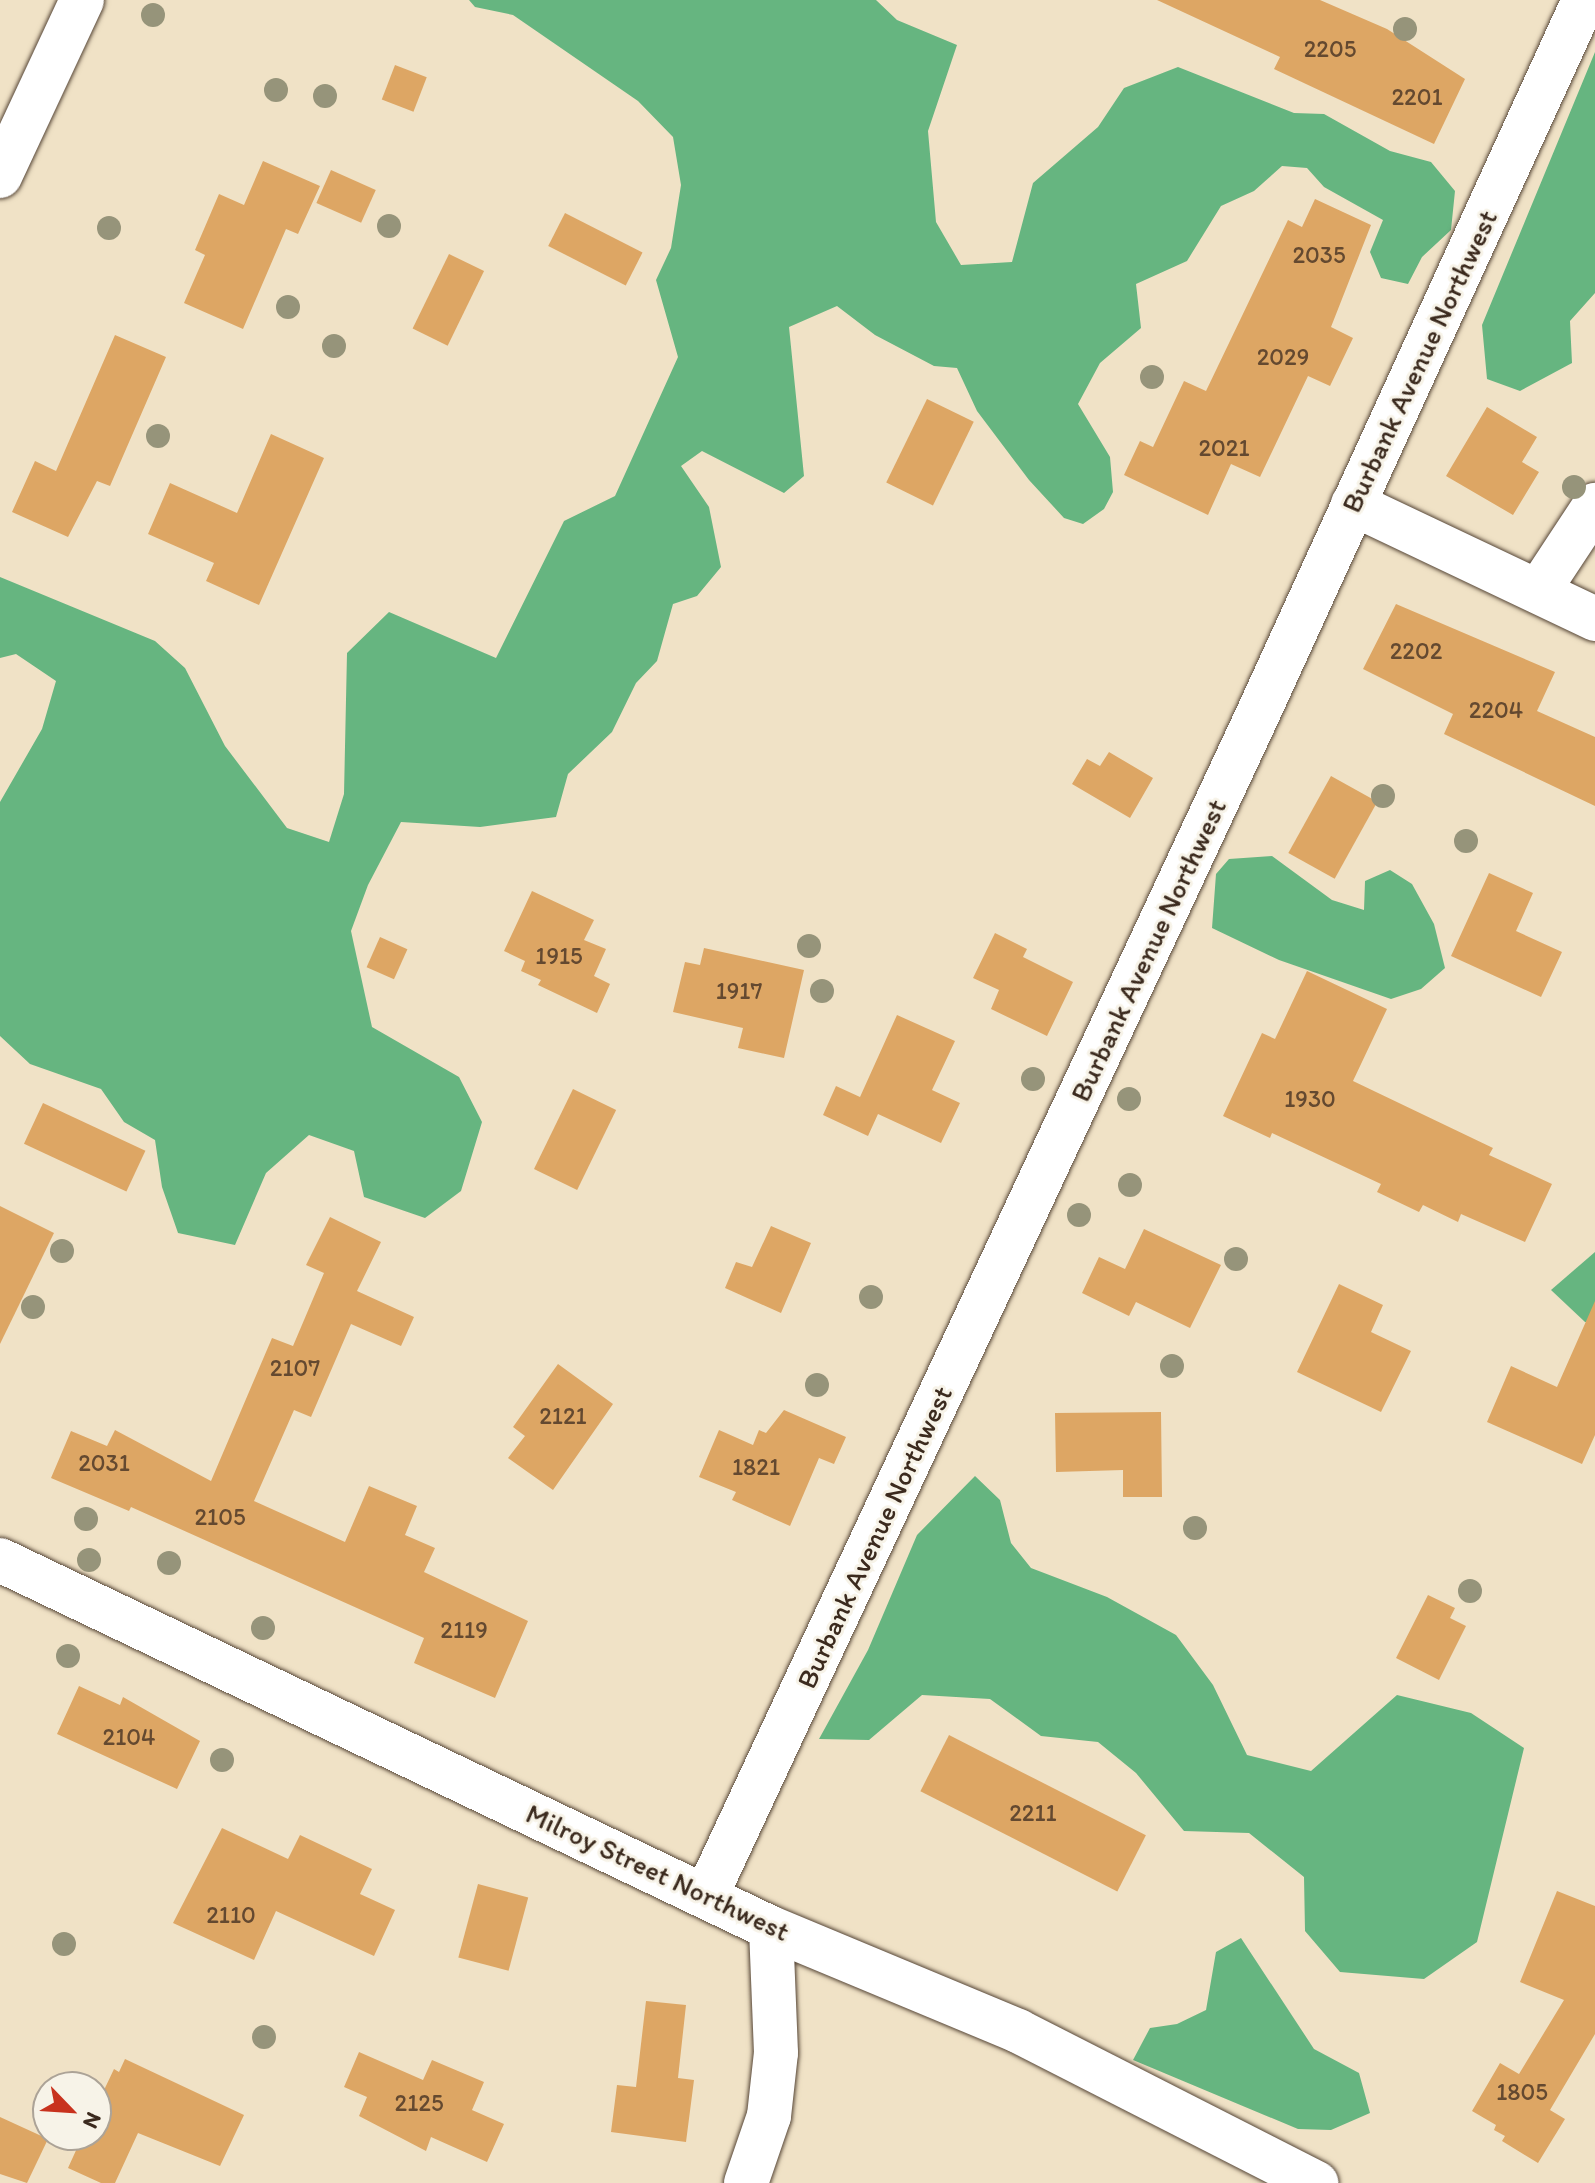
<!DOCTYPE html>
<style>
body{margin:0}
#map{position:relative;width:1595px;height:2183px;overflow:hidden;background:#f0e2c6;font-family:Itim,sans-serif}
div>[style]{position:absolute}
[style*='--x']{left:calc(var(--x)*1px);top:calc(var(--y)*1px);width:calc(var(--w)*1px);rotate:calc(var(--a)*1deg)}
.forest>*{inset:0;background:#66b580}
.building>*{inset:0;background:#dda664;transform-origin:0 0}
.roads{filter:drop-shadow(0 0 2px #564637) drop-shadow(0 0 2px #564637)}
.minor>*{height:44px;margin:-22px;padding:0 22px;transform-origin:22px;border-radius:22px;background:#fff}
.trees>*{width:24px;height:24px;margin:-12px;border-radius:50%;background:#96947a}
span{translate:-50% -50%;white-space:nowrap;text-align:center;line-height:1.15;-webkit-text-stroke:6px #f7f3e8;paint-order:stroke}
.number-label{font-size:24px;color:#644930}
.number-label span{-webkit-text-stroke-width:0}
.street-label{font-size:28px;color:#3b2a1e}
.north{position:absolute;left:32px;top:2071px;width:80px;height:80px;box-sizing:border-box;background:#f7f3e8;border:2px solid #aca397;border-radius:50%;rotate:115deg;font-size:22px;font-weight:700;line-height:32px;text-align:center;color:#3b2a1e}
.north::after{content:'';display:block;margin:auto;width:28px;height:36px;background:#c8321e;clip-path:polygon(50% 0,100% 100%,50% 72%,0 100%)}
</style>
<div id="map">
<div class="forest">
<div style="clip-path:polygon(469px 0,876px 0,897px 20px,957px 45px,928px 131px,936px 222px,961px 265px,1012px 262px,1033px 183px,1098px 127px,1124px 88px,1178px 67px,1294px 113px,1324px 114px,1390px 151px,1431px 162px,1455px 191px,1451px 230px,1422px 257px,1408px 284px,1381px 278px,1370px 252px,1383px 220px,1324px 187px,1307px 168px,1282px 166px,1254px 191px,1221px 206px,1187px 261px,1136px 284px,1141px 328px,1100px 363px,1078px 404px,1110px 457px,1113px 492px,1104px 509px,1083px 524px,1064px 518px,1029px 480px,977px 411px,957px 368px,934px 366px,875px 335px,837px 306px,789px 327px,804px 476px,784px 493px,702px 451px,681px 466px,709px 507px,721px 567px,697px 596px,673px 604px,657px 661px,636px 683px,612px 732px,568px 774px,556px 817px,480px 827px,401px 822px,368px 885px,351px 931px,372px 1027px,459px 1077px,482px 1122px,461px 1191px,425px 1218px,364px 1197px,354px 1151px,309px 1135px,266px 1173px,235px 1245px,178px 1233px,162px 1187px,155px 1140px,124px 1122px,101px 1089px,30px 1064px,0 1036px,0 802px,42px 729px,56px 681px,16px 654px,0 658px,0 577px,155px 641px,185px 668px,225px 746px,287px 828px,329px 842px,344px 794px,347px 653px,389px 612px,496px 658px,564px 521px,615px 496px,678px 357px,656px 280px,671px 248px,681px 185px,673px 137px,638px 101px,513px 15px,475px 7px)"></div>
<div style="clip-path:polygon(1595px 52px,1595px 293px,1570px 321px,1572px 363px,1520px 391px,1487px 379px,1482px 325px)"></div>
<div style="clip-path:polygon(1272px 856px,1332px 900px,1364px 910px,1365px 881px,1390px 870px,1412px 884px,1434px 924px,1445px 968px,1421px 989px,1391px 999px,1279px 960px,1212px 928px,1216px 874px,1229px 859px)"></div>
<div style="clip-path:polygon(1595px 1252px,1595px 1322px,1585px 1322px,1551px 1290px)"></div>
<div style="clip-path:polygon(975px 1476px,1000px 1500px,1011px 1543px,1031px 1568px,1107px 1597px,1176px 1635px,1213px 1685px,1247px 1755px,1311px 1771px,1397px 1695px,1471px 1713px,1524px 1748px,1477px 1942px,1424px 1979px,1340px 1972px,1305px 1931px,1304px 1877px,1249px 1833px,1184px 1831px,1136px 1773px,1098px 1742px,1041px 1736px,990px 1699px,922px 1695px,869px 1740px,819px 1739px,868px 1650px,917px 1535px)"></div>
<div style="clip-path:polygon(1241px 1938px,1314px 2049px,1359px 2073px,1370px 2113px,1331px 2130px,1298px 2129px,1133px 2060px,1150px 2028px,1177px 2024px,1206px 2010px,1216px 1952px)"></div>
</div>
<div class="building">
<div style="clip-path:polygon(1157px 0,1320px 0,1387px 29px,1465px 79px,1434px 144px,1274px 69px,1280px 57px)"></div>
<div style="left:395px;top:65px;width:34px;height:37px;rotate:21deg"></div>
<div style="clip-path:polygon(263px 161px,320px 186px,298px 234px,286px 229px,243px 329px,184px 303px,205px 255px,195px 250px,219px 194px,244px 205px)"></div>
<div style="left:331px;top:170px;width:49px;height:36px;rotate:24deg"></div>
<div style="clip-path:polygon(1315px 199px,1371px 225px,1331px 327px,1353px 338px,1330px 386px,1308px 376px,1260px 477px,1231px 464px,1208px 515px,1124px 475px,1140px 441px,1153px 447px,1184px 381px,1206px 391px,1288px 220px,1302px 227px)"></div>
<div style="left:565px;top:213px;width:87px;height:37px;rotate:27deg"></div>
<div style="left:449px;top:254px;width:39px;height:83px;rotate:26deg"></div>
<div style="clip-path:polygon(115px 335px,166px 357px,110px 486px,97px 481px,68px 537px,12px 512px,35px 461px,56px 471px)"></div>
<div style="left:927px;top:399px;width:52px;height:93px;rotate:26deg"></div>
<div style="clip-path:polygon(1487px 407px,1537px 437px,1522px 462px,1539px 472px,1513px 515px,1446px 476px)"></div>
<div style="clip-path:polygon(271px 434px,324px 458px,259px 605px,206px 581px,214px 563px,148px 534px,170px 483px,237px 513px)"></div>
<div style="clip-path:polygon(1396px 604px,1555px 672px,1537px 711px,1595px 737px,1595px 806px,1444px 734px,1453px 714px,1363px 669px)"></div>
<div style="clip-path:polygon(1109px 752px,1153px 778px,1130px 818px,1072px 784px,1087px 759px,1100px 766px)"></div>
<div style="left:1331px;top:776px;width:53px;height:88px;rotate:29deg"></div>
<div style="clip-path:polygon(1489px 873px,1533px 893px,1516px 931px,1562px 952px,1541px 997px,1451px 956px)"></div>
<div style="clip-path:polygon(532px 891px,594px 920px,584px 940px,606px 949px,594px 976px,610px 984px,597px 1013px,538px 985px,541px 980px,521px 971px,525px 961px,504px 951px)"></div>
<div style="clip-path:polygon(995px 933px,1027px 949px,1023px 957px,1073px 982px,1047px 1036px,991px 1009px,999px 990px,973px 978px)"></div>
<div style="left:380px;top:937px;width:30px;height:33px;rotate:24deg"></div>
<div style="clip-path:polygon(704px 948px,804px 970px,784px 1058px,738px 1048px,743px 1028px,673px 1012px,685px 962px,700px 965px)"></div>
<div style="clip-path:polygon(1307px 971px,1387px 1009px,1353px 1081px,1493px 1148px,1489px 1155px,1552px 1184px,1525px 1242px,1461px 1214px,1458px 1222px,1423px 1205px,1419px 1212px,1377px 1192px,1381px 1184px,1272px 1133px,1270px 1138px,1223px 1116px,1262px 1033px,1275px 1039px)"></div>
<div style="clip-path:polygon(897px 1015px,955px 1041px,932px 1090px,960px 1103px,941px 1143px,878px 1114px,868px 1136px,823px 1115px,836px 1086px,860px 1097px)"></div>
<div style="left:573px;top:1089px;width:48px;height:89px;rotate:26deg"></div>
<div style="left:43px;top:1103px;width:113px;height:45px;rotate:25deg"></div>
<div style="clip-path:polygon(0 1206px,54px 1233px,0 1344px)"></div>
<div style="clip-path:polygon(330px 1217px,381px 1242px,357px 1291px,414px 1317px,401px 1346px,351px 1324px,311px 1417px,294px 1410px,254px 1501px,345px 1542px,369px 1486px,417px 1506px,405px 1535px,435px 1548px,424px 1572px,528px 1621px,495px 1698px,414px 1663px,424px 1638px,131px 1507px,129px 1511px,51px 1478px,71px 1431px,107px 1446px,115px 1430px,211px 1481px,272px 1338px,293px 1346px,324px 1273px,306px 1265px)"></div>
<div style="clip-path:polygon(771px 1226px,811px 1243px,781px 1313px,725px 1288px,736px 1262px,752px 1267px)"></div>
<div style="clip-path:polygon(1144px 1229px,1221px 1265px,1190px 1328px,1136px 1302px,1129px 1316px,1082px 1293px,1099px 1257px,1125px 1269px)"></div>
<div style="clip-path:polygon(1339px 1284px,1383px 1305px,1371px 1332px,1411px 1351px,1381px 1412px,1297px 1372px)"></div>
<div style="clip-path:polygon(1595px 1301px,1595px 1435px,1582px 1464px,1487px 1422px,1511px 1366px,1557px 1387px)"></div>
<div style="clip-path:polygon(558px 1364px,613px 1404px,553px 1490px,508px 1458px,525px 1436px,513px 1427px)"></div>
<div style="clip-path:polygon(784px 1410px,846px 1437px,834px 1464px,819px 1458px,790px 1526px,732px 1500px,736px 1492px,699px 1477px,719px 1430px,753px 1445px,759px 1430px,766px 1433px)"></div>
<div style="clip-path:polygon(1161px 1412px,1162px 1497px,1123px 1497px,1123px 1470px,1056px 1472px,1055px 1413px)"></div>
<div style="clip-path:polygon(1428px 1595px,1455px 1608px,1450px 1618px,1466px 1626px,1439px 1680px,1396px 1658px)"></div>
<div style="clip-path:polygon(79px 1686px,120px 1705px,123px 1697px,200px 1741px,177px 1789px,57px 1734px)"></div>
<div style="left:949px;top:1735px;width:221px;height:63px;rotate:27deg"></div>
<div style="clip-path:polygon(222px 1828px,288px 1859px,300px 1835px,372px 1869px,360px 1894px,395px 1910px,374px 1956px,276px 1911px,254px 1960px,173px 1923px)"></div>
<div style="left:478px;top:1884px;width:52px;height:76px;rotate:15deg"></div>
<div style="clip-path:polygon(1557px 1891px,1595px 1906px,1595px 2034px,1550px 2110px,1565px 2119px,1538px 2163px,1502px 2141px,1505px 2136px,1494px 2130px,1496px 2125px,1472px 2111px,1500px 2063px,1519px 2074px,1564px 2000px,1520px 1982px)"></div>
<div style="clip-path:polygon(646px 2001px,686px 2005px,678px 2078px,694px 2080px,686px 2142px,611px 2132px,617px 2085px,636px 2087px)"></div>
<div style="clip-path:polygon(359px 2052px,423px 2080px,432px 2060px,484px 2082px,472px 2110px,504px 2124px,487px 2162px,431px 2137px,426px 2151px,359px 2116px,367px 2097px,344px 2087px)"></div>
<div style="clip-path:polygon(125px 2059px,244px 2115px,220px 2166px,138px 2133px,115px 2183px,101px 2183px,68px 2168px,83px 2135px,96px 2135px,96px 2107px,114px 2069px,119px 2072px)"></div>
<div style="clip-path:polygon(0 2117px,48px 2139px,27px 2183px,0 2174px)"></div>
</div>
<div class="roads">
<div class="minor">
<div style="--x:0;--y:176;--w:194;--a:-65"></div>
<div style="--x:1353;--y:504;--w:268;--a:25.4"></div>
<div style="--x:1539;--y:590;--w:102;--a:-56.6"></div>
<div style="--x:0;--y:1560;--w:854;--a:25.52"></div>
<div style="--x:771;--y:1928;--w:268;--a:22.6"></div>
<div style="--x:1018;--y:2031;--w:335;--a:27"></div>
<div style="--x:706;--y:1896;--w:1302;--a:-64.97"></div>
<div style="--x:1257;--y:716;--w:787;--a:-65.45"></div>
<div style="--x:746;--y:2183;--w:71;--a:-71.1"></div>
<div style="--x:769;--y:2116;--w:63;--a:-83.7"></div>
<div style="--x:776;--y:2053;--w:125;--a:-92.3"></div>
</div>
</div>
<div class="trees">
<div style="left:153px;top:15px"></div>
<div style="left:1405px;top:29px"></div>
<div style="left:276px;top:90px"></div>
<div style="left:325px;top:96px"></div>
<div style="left:389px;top:226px"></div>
<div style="left:109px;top:228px"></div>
<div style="left:288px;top:307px"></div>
<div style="left:334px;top:346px"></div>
<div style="left:1152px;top:377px"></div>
<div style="left:158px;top:436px"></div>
<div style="left:1574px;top:487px"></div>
<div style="left:1383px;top:796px"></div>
<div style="left:1466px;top:841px"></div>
<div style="left:809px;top:946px"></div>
<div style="left:822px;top:991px"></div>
<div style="left:1033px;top:1079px"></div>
<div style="left:1129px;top:1099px"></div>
<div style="left:1130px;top:1185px"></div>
<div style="left:1079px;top:1215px"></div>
<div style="left:62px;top:1251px"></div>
<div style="left:1236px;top:1259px"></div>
<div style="left:871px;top:1297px"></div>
<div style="left:33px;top:1307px"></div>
<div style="left:1172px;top:1366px"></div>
<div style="left:817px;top:1385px"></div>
<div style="left:86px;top:1519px"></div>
<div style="left:1195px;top:1528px"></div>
<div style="left:89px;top:1560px"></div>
<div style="left:169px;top:1563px"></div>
<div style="left:1470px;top:1591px"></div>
<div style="left:263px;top:1628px"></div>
<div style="left:68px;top:1656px"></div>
<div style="left:222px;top:1760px"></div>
<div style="left:64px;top:1944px"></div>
<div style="left:264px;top:2037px"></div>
</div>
<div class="number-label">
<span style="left:1330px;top:49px">2205</span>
<span style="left:1417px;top:97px">2201</span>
<span style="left:1319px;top:255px">2035</span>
<span style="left:1283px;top:357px">2029</span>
<span style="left:1224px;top:448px">2021</span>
<span style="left:1416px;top:651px">2202</span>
<span style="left:1496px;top:710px">2204</span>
<span style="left:559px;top:956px">1915</span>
<span style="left:739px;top:991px">1917</span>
<span style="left:1310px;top:1099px">1930</span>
<span style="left:295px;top:1368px">2107</span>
<span style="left:563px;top:1416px">2121</span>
<span style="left:104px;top:1463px">2031</span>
<span style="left:756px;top:1467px">1821</span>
<span style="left:220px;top:1517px">2105</span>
<span style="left:464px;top:1630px">2119</span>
<span style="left:129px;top:1737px">2104</span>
<span style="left:1033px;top:1813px">2211</span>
<span style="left:231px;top:1915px">2110</span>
<span style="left:1522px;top:2092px">1805</span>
<span style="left:419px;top:2103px">2125</span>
</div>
<div class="street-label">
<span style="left:1419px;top:361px;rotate:-65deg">Burbank Avenue Northwest</span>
<span style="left:1148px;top:950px;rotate:-65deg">Burbank Avenue Northwest</span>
<span style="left:874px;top:1537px;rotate:-65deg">Burbank Avenue Northwest</span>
<span style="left:658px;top:1872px;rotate:25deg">Milroy Street Northwest</span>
</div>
<div class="north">N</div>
</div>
